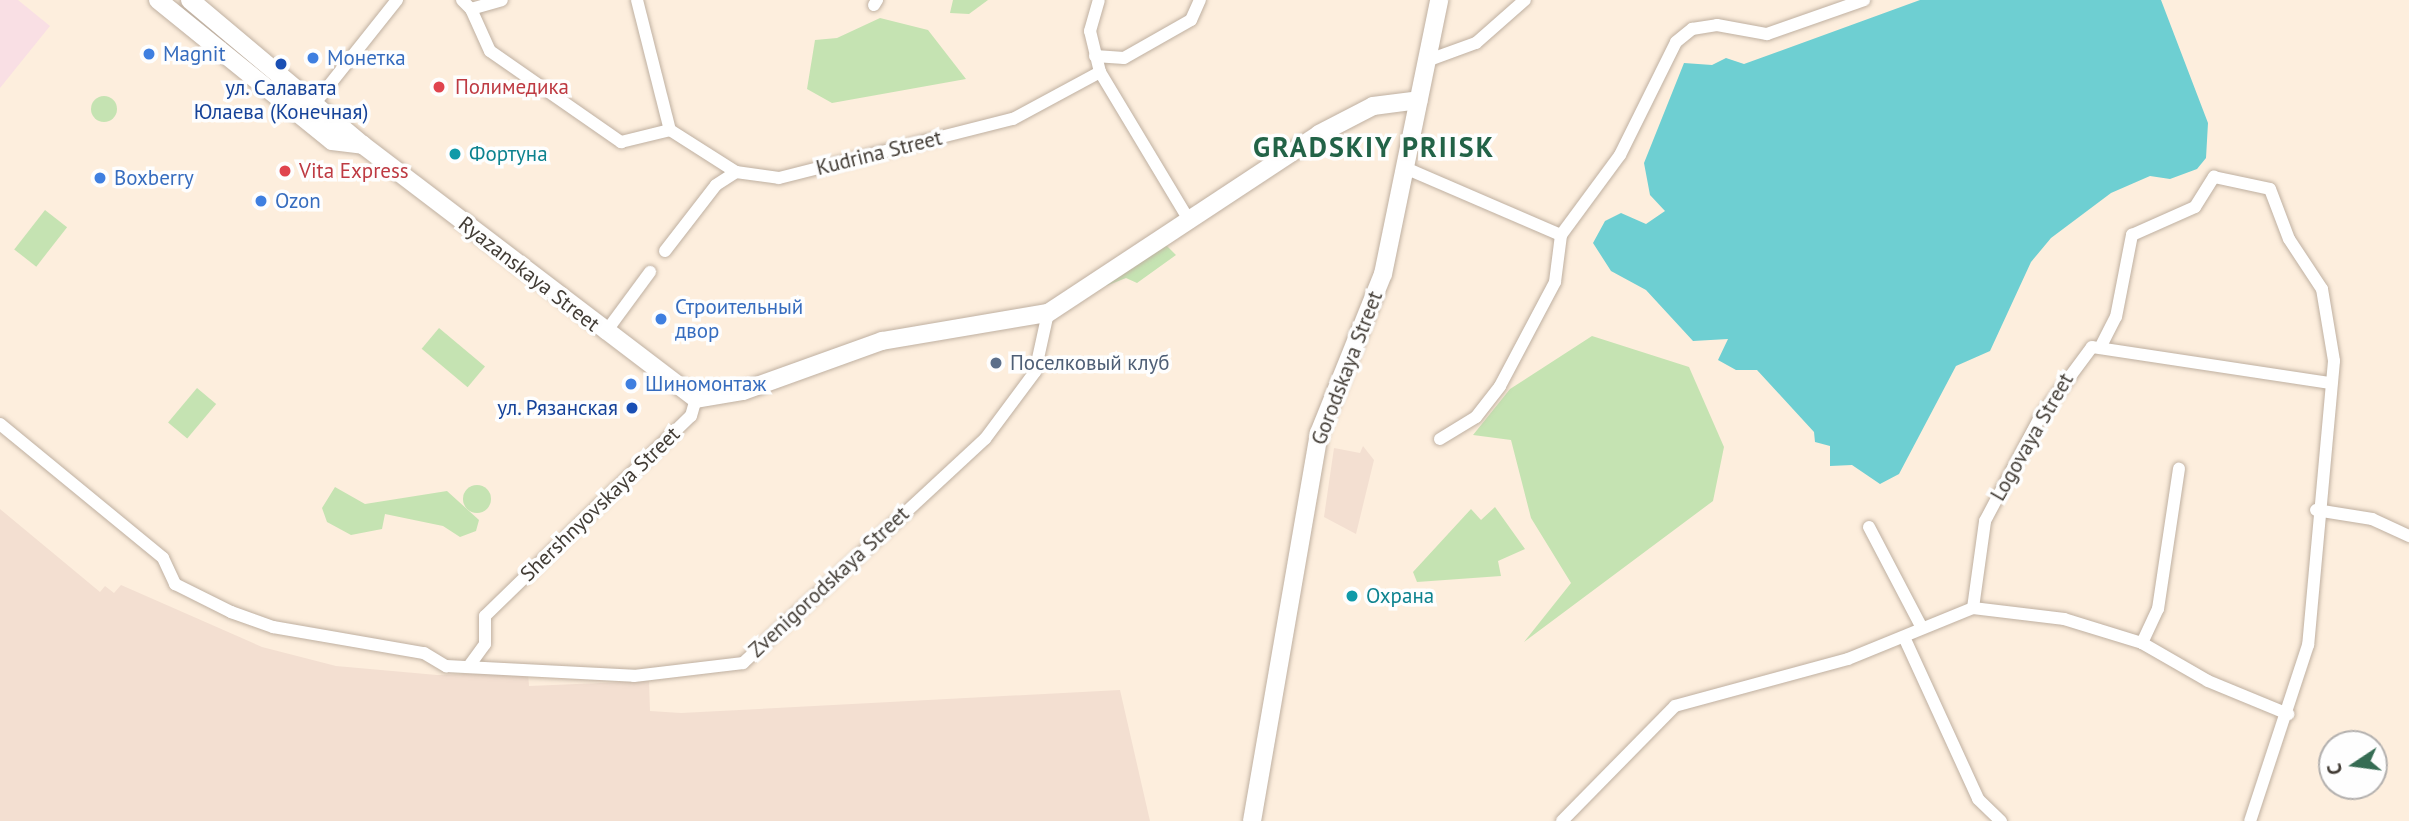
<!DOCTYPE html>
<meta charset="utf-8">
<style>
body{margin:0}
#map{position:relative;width:2409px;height:821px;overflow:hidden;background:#fdeedd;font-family:"PT Sans",sans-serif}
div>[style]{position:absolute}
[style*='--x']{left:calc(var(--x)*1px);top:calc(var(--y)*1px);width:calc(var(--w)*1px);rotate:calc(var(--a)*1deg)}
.industrial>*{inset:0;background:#f3dfd1}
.education>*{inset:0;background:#f9dfe4}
.green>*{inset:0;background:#c5e3b2;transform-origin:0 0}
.round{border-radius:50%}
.water>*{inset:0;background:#6ecfd2}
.roads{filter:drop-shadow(0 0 2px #bfb0a1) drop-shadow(0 0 2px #bfb0a1)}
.street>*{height:12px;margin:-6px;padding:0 6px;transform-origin:6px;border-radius:6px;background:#fff}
.secondary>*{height:18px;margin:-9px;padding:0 9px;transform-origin:9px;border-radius:9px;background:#fff}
.dots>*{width:19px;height:19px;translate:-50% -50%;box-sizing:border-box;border:4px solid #fefefe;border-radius:50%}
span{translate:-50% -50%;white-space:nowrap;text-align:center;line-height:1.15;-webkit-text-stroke:7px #fefefe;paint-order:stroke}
.shop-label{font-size:21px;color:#366cbe}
.left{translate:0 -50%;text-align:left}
.health-label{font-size:21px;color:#be3a42}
.transit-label{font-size:21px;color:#164399}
.right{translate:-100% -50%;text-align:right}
.street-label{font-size:21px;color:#423c35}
.culture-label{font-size:21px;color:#0d838f}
.service-label{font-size:21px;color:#4e5e75}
.district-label{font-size:28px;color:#226347;font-weight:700;letter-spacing:2px}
.north{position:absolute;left:2318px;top:730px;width:70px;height:70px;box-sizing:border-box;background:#fefefe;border:2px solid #b3b0ae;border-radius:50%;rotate:257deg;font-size:19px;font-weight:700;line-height:28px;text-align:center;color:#423c35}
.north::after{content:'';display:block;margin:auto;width:24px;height:32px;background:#356c53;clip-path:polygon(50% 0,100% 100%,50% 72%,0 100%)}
</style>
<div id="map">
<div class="industrial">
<div style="clip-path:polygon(1363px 446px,1374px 460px,1356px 534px,1324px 517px,1334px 448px,1360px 453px)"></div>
<div style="clip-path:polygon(0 509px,100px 592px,105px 586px,114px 593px,121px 585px,262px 647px,336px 666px,437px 675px,528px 672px,529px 686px,649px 681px,650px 711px,681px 713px,1120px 690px,1150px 821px,0 821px)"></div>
</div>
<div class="education">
<div style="clip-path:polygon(0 0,18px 0,50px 26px,0 88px)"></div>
</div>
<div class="green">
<div style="clip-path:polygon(953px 0,988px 0,969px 14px,950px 13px)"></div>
<div style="clip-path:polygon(880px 18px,928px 30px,966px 79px,832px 103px,807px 89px,815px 40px,837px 38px)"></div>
<div class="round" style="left:91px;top:96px;width:26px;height:26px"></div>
<div style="left:45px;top:210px;width:28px;height:50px;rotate:38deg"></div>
<div style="clip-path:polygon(1162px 241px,1176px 255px,1137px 283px,1126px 278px,1106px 286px,1103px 278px)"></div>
<div style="left:439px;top:328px;width:60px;height:27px;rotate:40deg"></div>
<div style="clip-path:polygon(1592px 336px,1689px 367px,1724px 447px,1713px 501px,1524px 642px,1571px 583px,1531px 518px,1511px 440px,1473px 435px,1510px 389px)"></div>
<div style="left:197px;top:388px;width:25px;height:45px;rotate:40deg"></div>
<div class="round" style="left:463px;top:485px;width:28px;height:28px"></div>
<div style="clip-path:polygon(335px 487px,365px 504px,447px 491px,479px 520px,476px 531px,460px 537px,443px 526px,385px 514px,382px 529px,351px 535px,327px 522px,322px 508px)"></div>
<div style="clip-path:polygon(1495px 507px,1525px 549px,1498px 561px,1501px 576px,1417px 582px,1413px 572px,1471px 509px,1481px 520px)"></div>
</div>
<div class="water">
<div style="clip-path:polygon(1920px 0,2161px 0,2208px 123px,2206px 158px,2197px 169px,2170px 179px,2150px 176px,2111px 193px,2051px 238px,2031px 262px,1990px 351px,1956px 366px,1899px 474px,1880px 484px,1852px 465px,1830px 466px,1830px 446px,1815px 442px,1814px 432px,1757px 370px,1736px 370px,1718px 360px,1728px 339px,1693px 341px,1646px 290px,1611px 271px,1593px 243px,1605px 221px,1621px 213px,1646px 224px,1665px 211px,1650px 195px,1644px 163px,1684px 63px,1712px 65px,1726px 58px,1744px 64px)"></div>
</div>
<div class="roads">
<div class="street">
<div style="--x:462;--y:0;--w:13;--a:45"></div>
<div style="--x:471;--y:9;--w:32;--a:-16"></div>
<div style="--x:637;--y:0;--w:134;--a:75.8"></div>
<div style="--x:874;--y:5;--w:6;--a:-59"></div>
<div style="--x:471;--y:9;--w:46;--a:65.7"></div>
<div style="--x:490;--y:51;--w:160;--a:34.8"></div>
<div style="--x:621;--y:142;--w:50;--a:-13.8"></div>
<div style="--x:670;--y:130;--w:78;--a:32.5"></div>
<div style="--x:1095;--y:56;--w:29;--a:4"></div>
<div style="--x:1124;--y:58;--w:77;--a:-29.6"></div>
<div style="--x:1191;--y:20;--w:22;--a:-66"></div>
<div style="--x:1429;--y:60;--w:50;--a:-19.9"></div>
<div style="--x:1476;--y:43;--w:65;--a:-41.3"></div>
<div style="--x:1100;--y:72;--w:175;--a:59"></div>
<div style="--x:315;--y:103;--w:132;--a:-51.5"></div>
<div style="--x:1403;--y:167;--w:172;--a:23.3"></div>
<div style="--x:665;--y:251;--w:83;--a:-52.3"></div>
<div style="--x:716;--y:185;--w:24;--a:-33"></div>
<div style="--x:736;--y:172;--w:43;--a:7.9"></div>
<div style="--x:779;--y:178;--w:241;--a:-14.2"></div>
<div style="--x:1013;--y:119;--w:99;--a:-28.4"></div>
<div style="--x:1100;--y:72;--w:42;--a:-103.7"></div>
<div style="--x:1090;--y:31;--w:32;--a:-74"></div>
<div style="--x:605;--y:333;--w:76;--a:-53.6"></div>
<div style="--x:2102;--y:344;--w:30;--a:-63"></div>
<div style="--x:2116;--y:317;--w:84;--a:-79"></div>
<div style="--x:2132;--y:235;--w:69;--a:-24"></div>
<div style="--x:2195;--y:207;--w:36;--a:-58"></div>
<div style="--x:2214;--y:177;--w:57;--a:12.1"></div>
<div style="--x:2270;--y:189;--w:53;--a:69.2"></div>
<div style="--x:2289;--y:239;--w:60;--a:56.6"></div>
<div style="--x:2322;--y:289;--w:73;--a:80.5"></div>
<div style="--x:2334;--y:361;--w:285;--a:95.2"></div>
<div style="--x:2308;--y:645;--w:185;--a:108.2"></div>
<div style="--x:0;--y:424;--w:211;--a:39.4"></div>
<div style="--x:163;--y:558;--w:29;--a:65"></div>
<div style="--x:175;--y:584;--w:63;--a:26.6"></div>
<div style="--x:231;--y:612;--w:45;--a:19.7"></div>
<div style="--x:273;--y:627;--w:153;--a:9.8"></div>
<div style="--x:424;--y:653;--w:26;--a:31"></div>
<div style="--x:446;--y:666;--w:188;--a:3"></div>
<div style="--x:634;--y:676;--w:110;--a:-6.8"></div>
<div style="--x:743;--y:663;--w:330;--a:-42.8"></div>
<div style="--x:985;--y:439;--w:84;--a:-53.3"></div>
<div style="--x:1035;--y:372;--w:60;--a:-77.6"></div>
<div style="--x:1440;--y:439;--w:42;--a:-31.4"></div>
<div style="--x:1476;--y:417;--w:39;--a:-52"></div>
<div style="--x:1500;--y:386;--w:118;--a:-62.1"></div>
<div style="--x:1555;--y:282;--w:47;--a:-82.7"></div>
<div style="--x:1561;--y:235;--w:99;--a:-53.6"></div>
<div style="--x:1620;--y:155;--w:126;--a:-63.6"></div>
<div style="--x:1676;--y:42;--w:21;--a:-39"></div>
<div style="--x:1692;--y:29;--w:25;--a:-9"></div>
<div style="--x:1717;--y:25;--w:51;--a:10.2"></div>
<div style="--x:1767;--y:34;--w:103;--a:-19.3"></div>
<div style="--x:2316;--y:510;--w:57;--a:9.1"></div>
<div style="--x:2372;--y:519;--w:41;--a:24.7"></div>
<div style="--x:1869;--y:527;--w:112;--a:62.3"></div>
<div style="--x:1973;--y:608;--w:88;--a:-82.1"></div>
<div style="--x:1985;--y:521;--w:118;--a:-62.1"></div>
<div style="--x:2040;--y:417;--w:87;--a:-53.4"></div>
<div style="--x:2092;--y:347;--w:242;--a:8.6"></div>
<div style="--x:1904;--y:637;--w:178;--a:65.4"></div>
<div style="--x:1978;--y:799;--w:32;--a:44"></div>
<div style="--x:2142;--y:643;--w:38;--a:-65"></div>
<div style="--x:2158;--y:609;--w:142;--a:-81.5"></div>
<div style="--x:469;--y:666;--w:27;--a:-54"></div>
<div style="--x:485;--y:644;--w:28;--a:-90"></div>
<div style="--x:485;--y:616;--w:287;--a:-44.2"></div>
<div style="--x:691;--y:416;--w:18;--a:-74"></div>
<div style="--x:1562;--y:821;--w:161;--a:-45.5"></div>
<div style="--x:1675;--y:706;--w:179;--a:-15.2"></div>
<div style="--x:1848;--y:659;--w:135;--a:-22.2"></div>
<div style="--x:1973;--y:608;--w:92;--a:6.9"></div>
<div style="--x:2064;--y:619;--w:82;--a:17.1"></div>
<div style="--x:2142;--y:643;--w:76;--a:29.9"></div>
<div style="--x:2208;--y:681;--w:87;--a:22.4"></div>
</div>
<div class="secondary">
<div style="--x:158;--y:0;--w:224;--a:39"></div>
<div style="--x:332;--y:141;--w:31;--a:7"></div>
<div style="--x:190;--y:0;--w:226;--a:40"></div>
<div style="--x:363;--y:145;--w:419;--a:37.3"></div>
<div style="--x:696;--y:399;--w:48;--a:-9.7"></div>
<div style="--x:743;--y:391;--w:148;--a:-19.8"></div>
<div style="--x:882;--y:341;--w:168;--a:-9.6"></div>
<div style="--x:1048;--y:313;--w:325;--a:-33.4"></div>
<div style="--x:1319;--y:134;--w:61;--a:-27.4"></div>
<div style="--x:1373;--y:106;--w:46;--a:-7.4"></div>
<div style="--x:1252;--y:821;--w:394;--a:-80.2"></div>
<div style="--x:1319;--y:433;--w:171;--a:-68.1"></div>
<div style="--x:1383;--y:274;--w:280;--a:-78.4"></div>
</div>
</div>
<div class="dots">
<div style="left:149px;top:54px;background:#3f7fe0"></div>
<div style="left:313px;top:58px;background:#3f7fe0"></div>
<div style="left:281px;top:64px;background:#1a4fb4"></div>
<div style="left:439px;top:87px;background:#e0444e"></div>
<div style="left:455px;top:154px;background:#0f9aa8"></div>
<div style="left:285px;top:171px;background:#e0444e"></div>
<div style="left:100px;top:178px;background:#3f7fe0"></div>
<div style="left:261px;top:201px;background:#3f7fe0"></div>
<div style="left:661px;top:319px;background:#3f7fe0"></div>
<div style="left:996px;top:363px;background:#5c6f8a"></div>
<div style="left:631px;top:384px;background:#3f7fe0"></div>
<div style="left:632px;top:408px;background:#1a4fb4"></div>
<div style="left:1352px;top:596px;background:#0f9aa8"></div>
</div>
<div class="shop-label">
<span class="left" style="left:163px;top:54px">Magnit</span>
<span class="left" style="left:327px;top:58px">Монетка</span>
<span class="left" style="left:114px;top:178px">Boxberry</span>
<span class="left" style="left:275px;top:201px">Ozon</span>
<span class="left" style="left:675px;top:319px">Строительный<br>двор</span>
<span class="left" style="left:645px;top:384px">Шиномонтаж</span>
</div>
<div class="health-label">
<span class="left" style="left:455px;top:87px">Полимедика</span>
<span class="left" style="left:299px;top:171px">Vita Express</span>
</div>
<div class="transit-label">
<span style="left:281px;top:100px">ул. Салавата<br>Юлаева (Конечная)</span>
<span class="right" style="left:618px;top:408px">ул. Рязанская</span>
</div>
<div class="street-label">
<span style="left:879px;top:153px;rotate:-14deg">Kudrina Street</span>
<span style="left:529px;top:274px;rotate:38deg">Ryazanskaya Street</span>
<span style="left:1347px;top:368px;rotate:-69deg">Gorodskaya Street</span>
<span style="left:2032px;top:437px;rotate:-60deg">Logovaya Street</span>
<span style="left:600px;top:504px;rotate:-44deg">Shershnyovskaya Street</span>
<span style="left:829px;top:582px;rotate:-43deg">Zvenigorodskaya Street</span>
</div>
<div class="culture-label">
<span class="left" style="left:469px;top:154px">Фортуна</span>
<span class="left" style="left:1366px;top:596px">Охрана</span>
</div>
<div class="service-label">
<span class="left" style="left:1010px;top:363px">Поселковый клуб</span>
</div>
<div class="district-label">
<span style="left:1374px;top:147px">GRADSKIY PRIISK</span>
</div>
<div class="north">С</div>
</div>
